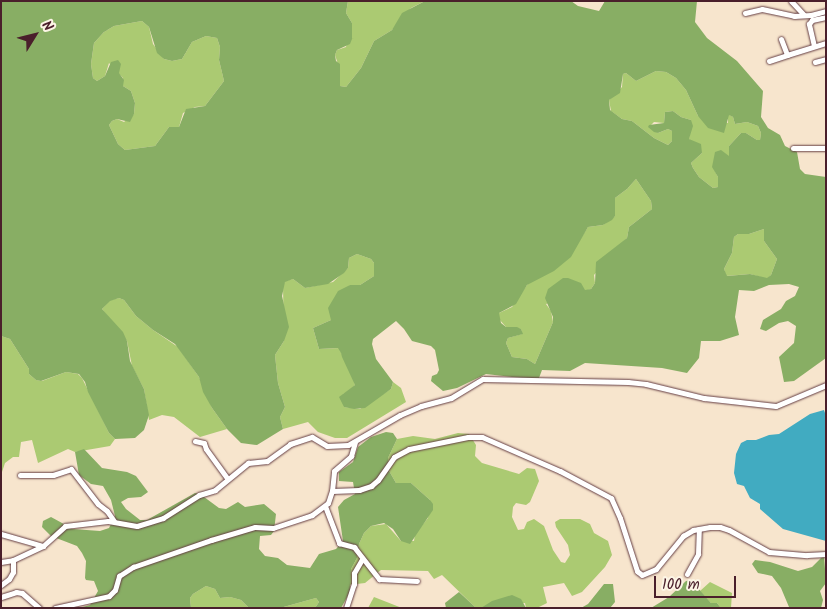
<!DOCTYPE html>
<style>
body{margin:0}
#map{position:relative;width:827px;height:609px;overflow:hidden;background:#f7e5cd;font-family:Kalam,sans-serif}
div>[style]{position:absolute}
[style*='--x']{left:calc(var(--x)*1px);top:calc(var(--y)*1px);width:calc(var(--w)*1px);rotate:calc(var(--a)*1deg)}
.green>*{inset:0;background:#abca72}
.forest>*{inset:0;background:#88ae64}
.water>*{inset:0;background:#41abc1}
.roads{filter:drop-shadow(0 0 1px #643d43) drop-shadow(0 0 1px #643d43)}
.street>*{height:5px;margin:-2.5px;padding:0 2.5px;transform-origin:2.5px;border-radius:2.5px;background:#fff}
span{translate:-50% -50%;white-space:nowrap;text-align:center;line-height:1.15;-webkit-text-stroke:4.5px #fcf5e5;paint-order:stroke}
.frame{position:absolute;inset:0;border:2px solid #4a1f2b;pointer-events:none}
.north{position:absolute;left:10px;top:10px;width:50px;height:50px;-webkit-text-stroke:4px #fcf5e5;paint-order:stroke;rotate:54deg;font-size:14px;font-weight:700;line-height:20px;text-align:center;color:#4a1f2b}
.north::after{content:'';display:block;margin:auto;width:18px;height:22px;background:#4a1f2b;clip-path:polygon(50% 0,100% 100%,50% 72%,0 100%)}
.scale{position:absolute;left:654px;top:576px;width:82px;height:22px;box-sizing:border-box;border:2px solid #4a1f2b;border-top:0;padding-left:6px;font-size:15px;line-height:18px;white-space:nowrap;color:#4a1f2b;-webkit-text-stroke:4px #fcf5e5;paint-order:stroke}
</style>
<div id="map">
<div class="green">
<div style="clip-path:polygon(348px 1px,425px 1px,411px 8px,392px 30px,374px 41px,361px 68px,346px 87px,340px 86px,340px 70px,335px 55px,337px 50px,346px 47px,352px 23px,346px 13px)"></div>
<div style="clip-path:polygon(142px 21px,149px 27px,153px 44px,164px 59px,172px 61px,182px 59px,192px 42px,206px 36px,217px 38px,220px 47px,219px 60px,224px 81px,205px 106px,195px 107px,183px 113px,179px 127px,169px 127px,155px 146px,125px 150px,118px 144px,109px 125px,112px 121px,117px 119px,124px 122px,134px 114px,135px 103px,131px 91px,123px 86px,123px 78px,109px 63px,105px 76px,97px 81px,93px 78px,91px 64px,94px 43px,104px 32px,114px 26px)"></div>
<div style="clip-path:polygon(656px 71px,666px 72px,676px 78px,686px 90px,698px 116px,728px 123px,728px 114px,733px 117px,735px 124px,747px 122px,758px 126px,761px 133px,760px 140px,757px 140px,746px 133px,741px 133px,729px 146px,729px 156px,713px 167px,718px 177px,718px 187px,713px 188px,699px 177px,693px 168px,691px 163px,702px 153px,689px 139px,691px 120px,681px 117px,673px 111px,665px 112px,664px 123px,654px 122px,649px 127px,658px 133px,668px 129px,672px 131px,672px 141px,668px 145px,654px 138px,632px 121px,622px 119px,611px 111px,609px 100px,622px 87px,623px 74px,626px 73px,636px 81px)"></div>
<div style="clip-path:polygon(636px 179px,651px 201px,652px 209px,629px 227px,627px 238px,594px 275px,595px 283px,591px 289px,546px 304px,551px 311px,553px 322px,535px 364px,527px 359px,512px 357px,506px 343px,508px 338px,522px 334px,521px 329px,506px 327px,499px 319px,499px 313px,512px 307px,527px 285px,581px 238px,588px 227px,603px 225px,615px 216px,615px 198px,627px 189px)"></div>
<div style="clip-path:polygon(764px 229px,764px 241px,777px 259px,771px 275px,767px 279px,750px 274px,726px 276px,724px 269px,732px 253px,734px 237px,738px 234px,749px 234px)"></div>
<div style="clip-path:polygon(357px 254px,371px 259px,374px 263px,374px 276px,360px 285px,350px 285px,331px 320px,313px 328px,319px 349px,339px 348px,354px 380px,355px 385px,348px 393px,343px 394px,344px 407px,360px 409px,391px 389px,393px 382px,401px 388px,406px 402px,347px 438px,335px 438px,318px 432px,308px 422px,283px 429px,280px 417px,285px 407px,278px 383px,275px 355px,284px 341px,283px 286px,285px 281px,293px 279px,305px 288px,333px 282px,348px 268px,349px 258px)"></div>
<div style="clip-path:polygon(119px 298px,124px 300px,136px 316px,153px 330px,178px 347px,199px 377px,212px 408px,227px 429px,200px 437px,174px 417px,162px 415px,149px 420px,144px 389px,132px 366px,127px 341px,102px 309px,110px 300px)"></div>
<div style="clip-path:polygon(1px 336px,10px 339px,29px 369px,29px 374px,36px 380px,42px 381px,66px 372px,78px 374px,82px 378px,109px 433px,115px 439px,110px 446px,75px 452px,68px 449px,38px 463px,32px 440px,21px 442px,19px 457px,13px 457px,5px 463px,1px 475px)"></div>
<div style="clip-path:polygon(458px 433px,469px 434px,476px 445px,475px 456px,482px 463px,519px 474px,527px 468px,535px 469px,539px 481px,530px 502px,526px 505px,516px 503px,513px 507px,512px 517px,518px 530px,524px 529px,527px 522px,534px 519px,544px 526px,553px 550px,561px 562px,565px 563px,570px 555px,568px 545px,556px 527px,555px 522px,560px 519px,580px 519px,590px 524px,594px 533px,608px 541px,612px 555px,605px 567px,582px 592px,572px 596px,564px 583px,543px 587px,547px 603px,537px 608px,526px 608px,525px 603px,476px 608px,442px 575px,434px 579px,428px 571px,381px 570px,365px 583px,348px 585px,351px 569px,357px 558px,359px 544px,364px 533px,371px 526px,386px 524px,401px 541px,414px 541px,415px 534px,428px 518px,430px 500px,411px 483px,396px 483px,388px 469px,388px 458px,397px 439px,413px 436px,435px 439px)"></div>
<div style="clip-path:polygon(710px 582px,732px 593px,731px 608px,721px 608px,717px 603px,711px 603px,700px 591px)"></div>
<div style="clip-path:polygon(206px 586px,215px 589px,220px 598px,230px 597px,241px 600px,249px 608px,191px 608px,190px 598px,193px 594px)"></div>
<div style="clip-path:polygon(374px 597px,402px 608px,368px 608px)"></div>
<div style="clip-path:polygon(316px 598px,319px 602px,315px 608px,280px 608px)"></div>
</div>
<div class="forest">
<div style="clip-path:polygon(evenodd,1px 1px,348px 1px,346px 13px,352px 23px,352px 39px,350px 44px,337px 50px,335px 55px,336px 61px,340px 64px,340px 86px,346px 87px,361px 68px,374px 41px,392px 30px,402px 13px,425px 1px,571px 1px,578px 6px,599px 11px,605px 1px,697px 1px,695px 22px,707px 38px,737px 61px,763px 91px,761px 117px,768px 128px,780px 135px,785px 146px,797px 152px,800px 169px,805px 174px,826px 177px,826px 358px,794px 381px,784px 382px,779px 357px,794px 343px,796px 326px,788px 321px,779px 323px,766px 331px,760px 329px,763px 320px,781px 309px,786px 301px,795px 296px,799px 287px,789px 284px,769px 285px,754px 291px,739px 290px,735px 317px,739px 335px,720px 341px,701px 341px,699px 358px,687px 373px,662px 368px,585px 363px,570px 371px,542px 370px,539px 378px,528px 379px,486px 374px,457px 388px,443px 391px,431px 381px,432px 376px,437px 374px,439px 370px,435px 350px,431px 346px,412px 341px,404px 329px,396px 321px,373px 339px,372px 344px,376px 359px,393px 382px,391px 389px,365px 408px,354px 409px,344px 407px,339px 397px,355px 385px,342px 357px,341px 353px,338px 348px,319px 349px,313px 328px,331px 320px,328px 308px,338px 291px,350px 285px,360px 285px,374px 276px,374px 263px,371px 259px,357px 254px,349px 258px,348px 268px,344px 273px,328px 284px,305px 288px,293px 279px,285px 282px,282px 296px,289px 327px,284px 341px,275px 355px,278px 383px,285px 407px,280px 417px,283px 429px,257px 445px,241px 443px,227px 429px,212px 408px,203px 392px,199px 377px,175px 344px,153px 330px,136px 316px,124px 300px,119px 298px,110px 301px,102px 309px,123px 332px,127px 341px,130px 361px,144px 389px,149px 415px,144px 430px,135px 438px,115px 439px,109px 433px,88px 392px,85px 382px,79px 374px,66px 372px,41px 381px,36px 380px,29px 374px,29px 369px,10px 339px,1px 336px,1px 1px,142px 21px,149px 27px,157px 53px,164px 59px,172px 61px,182px 59px,192px 42px,206px 36px,217px 38px,220px 47px,219px 60px,224px 81px,205px 106px,186px 109px,179px 127px,169px 127px,155px 146px,125px 150px,118px 144px,109px 125px,112px 121px,117px 119px,130px 122px,134px 114px,135px 103px,131px 91px,123px 86px,124px 80px,119px 73px,121px 64px,118px 60px,111px 62px,105px 76px,97px 81px,93px 78px,91px 64px,94px 43px,104px 32px,114px 26px,142px 21px,1px 1px,656px 71px,666px 72px,676px 78px,686px 90px,698px 116px,708px 128px,724px 133px,729px 115px,733px 117px,735px 124px,747px 122px,758px 126px,761px 133px,760px 140px,757px 140px,746px 133px,741px 133px,729px 146px,729px 156px,721px 150px,715px 152px,712px 167px,718px 177px,718px 187px,713px 188px,699px 177px,693px 168px,691px 163px,702px 153px,701px 144px,689px 139px,693px 126px,691px 120px,681px 117px,673px 111px,665px 112px,664px 123px,649px 125px,648px 127px,654px 132px,658px 133px,668px 129px,672px 131px,672px 141px,668px 145px,654px 138px,632px 121px,622px 119px,610px 110px,609px 100px,620px 93px,623px 74px,626px 73px,636px 81px,656px 71px,1px 1px,636px 179px,651px 201px,652px 209px,629px 227px,627px 238px,596px 262px,595px 283px,591px 289px,585px 290px,581px 283px,568px 278px,563px 278px,548px 289px,545px 298px,553px 317px,553px 322px,535px 364px,527px 359px,512px 357px,506px 343px,508px 338px,523px 334px,521px 329px,517px 327px,506px 327px,501px 323px,499px 313px,516px 304px,527px 285px,554px 271px,571px 257px,588px 227px,603px 225px,612px 220px,615px 216px,615px 198px,627px 189px,636px 179px,1px 1px,764px 229px,764px 241px,777px 259px,771px 275px,767px 278px,750px 274px,727px 276px,724px 269px,732px 253px,734px 237px,738px 234px,749px 234px,764px 229px)"></div>
<div style="clip-path:polygon(386px 432px,393px 433px,397px 439px,388px 458px,388px 469px,396px 483px,411px 483px,430px 500px,433px 504px,433px 510px,410px 544px,401px 541px,393px 529px,384px 523px,371px 526px,364px 533px,359px 544px,357px 558px,351px 569px,350px 592px,341px 608px,315px 608px,319px 602px,316px 598px,280px 608px,249px 608px,241px 600px,230px 597px,220px 598px,215px 589px,206px 586px,193px 594px,190px 598px,191px 608px,79px 608px,90px 605px,98px 591px,94px 581px,86px 580px,85px 578px,86px 561px,82px 553px,77px 546px,51px 536px,42px 527px,43px 521px,51px 517px,73px 529px,100px 531px,109px 528px,115px 516px,111px 500px,103px 486px,91px 484px,79px 475px,75px 452px,84px 449px,102px 468px,127px 472px,136px 476px,148px 492px,141px 497px,128px 498px,121px 502px,126px 509px,140px 520px,147px 520px,195px 493px,200px 494px,219px 508px,226px 509px,238px 502px,245px 507px,264px 504px,276px 514px,274px 531px,271px 535px,260px 536px,259px 549px,265px 556px,278px 558px,287px 565px,310px 568px,319px 554px,336px 549px,343px 541px,338px 507px,344px 500px,355px 494px,353px 482px,339px 481px,339px 472px,353px 462px,358px 447px,371px 437px)"></div>
<div style="clip-path:polygon(824px 555px,826px 583px,820px 591px,823px 600px,821px 608px,789px 607px,781px 588px,772px 576px,758px 573px,752px 564px,755px 560px,770px 562px,798px 571px,812px 567px)"></div>
<div style="clip-path:polygon(691px 580px,711px 603px,717px 603px,721px 608px,651px 608px,669px 597px,686px 581px)"></div>
<div style="clip-path:polygon(604px 584px,613px 584px,615px 602px,610px 608px,581px 608px,588px 604px)"></div>
<div style="clip-path:polygon(459px 592px,474px 606px,476px 608px,446px 608px,445px 603px)"></div>
<div style="clip-path:polygon(512px 595px,521px 599px,526px 608px,481px 608px,492px 601px)"></div>
</div>
<div class="water">
<div style="clip-path:polygon(824px 410px,826px 416px,826px 541px,783px 529px,760px 509px,760px 504px,750px 498px,744px 486px,737px 484px,734px 473px,736px 454px,741px 443px,747px 440px,756px 440px,769px 435px,779px 434px,810px 414px)"></div>
</div>
<div class="roads">
<div class="street">
<div style="--x:791;--y:1;--w:19;--a:47"></div>
<div style="--x:745;--y:13;--w:17;--a:-13"></div>
<div style="--x:762;--y:9;--w:33;--a:12"></div>
<div style="--x:794;--y:16;--w:17;--a:-3"></div>
<div style="--x:811;--y:15;--w:16;--a:-15"></div>
<div style="--x:781;--y:39;--w:17;--a:69"></div>
<div style="--x:787;--y:55;--w:41;--a:-17.1"></div>
<div style="--x:814;--y:46;--w:23;--a:-103"></div>
<div style="--x:809;--y:24;--w:5;--a:-53"></div>
<div style="--x:812;--y:20;--w:14;--a:-12"></div>
<div style="--x:769;--y:61;--w:19;--a:-18"></div>
<div style="--x:815;--y:62;--w:11;--a:-15"></div>
<div style="--x:793;--y:148;--w:33;--a:0"></div>
<div style="--x:195;--y:441;--w:9;--a:13"></div>
<div style="--x:204;--y:443;--w:6;--a:72"></div>
<div style="--x:206;--y:449;--w:37;--a:54"></div>
<div style="--x:20;--y:475;--w:33;--a:0"></div>
<div style="--x:53;--y:475;--w:19;--a:-18"></div>
<div style="--x:71;--y:469;--w:44;--a:52.4"></div>
<div style="--x:98;--y:504;--w:11;--a:38"></div>
<div style="--x:107;--y:511;--w:12;--a:55"></div>
<div style="--x:332;--y:491;--w:27;--a:-2"></div>
<div style="--x:359;--y:490;--w:13;--a:-18"></div>
<div style="--x:371;--y:486;--w:9;--a:-41"></div>
<div style="--x:378;--y:480;--w:28;--a:-55"></div>
<div style="--x:394;--y:457;--w:17;--a:-28"></div>
<div style="--x:409;--y:449;--w:60;--a:-11.5"></div>
<div style="--x:468;--y:437;--w:14;--a:0"></div>
<div style="--x:482;--y:437;--w:85;--a:23.6"></div>
<div style="--x:560;--y:471;--w:58;--a:27.9"></div>
<div style="--x:611;--y:498;--w:22;--a:66"></div>
<div style="--x:620;--y:518;--w:56;--a:72.2"></div>
<div style="--x:637;--y:571;--w:6;--a:39"></div>
<div style="--x:642;--y:575;--w:15;--a:-23"></div>
<div style="--x:656;--y:569;--w:43;--a:-50.7"></div>
<div style="--x:683;--y:536;--w:12;--a:-31"></div>
<div style="--x:693;--y:530;--w:17;--a:-10"></div>
<div style="--x:710;--y:527;--w:10;--a:0"></div>
<div style="--x:720;--y:527;--w:9;--a:18"></div>
<div style="--x:729;--y:530;--w:46;--a:28.8"></div>
<div style="--x:769;--y:552;--w:38;--a:5"></div>
<div style="--x:807;--y:555;--w:19;--a:-3"></div>
<div style="--x:325;--y:506;--w:40;--a:69"></div>
<div style="--x:339;--y:543;--w:16;--a:15"></div>
<div style="--x:354;--y:547;--w:41;--a:52"></div>
<div style="--x:379;--y:579;--w:38;--a:3"></div>
<div style="--x:1;--y:534;--w:44;--a:15.9"></div>
<div style="--x:1;--y:562;--w:12;--a:-9"></div>
<div style="--x:13;--y:560;--w:33;--a:-25"></div>
<div style="--x:43;--y:546;--w:30;--a:-42"></div>
<div style="--x:65;--y:526;--w:43;--a:-6.6"></div>
<div style="--x:108;--y:521;--w:29;--a:10"></div>
<div style="--x:137;--y:526;--w:27;--a:-17"></div>
<div style="--x:163;--y:518;--w:43;--a:-32.6"></div>
<div style="--x:199;--y:495;--w:17;--a:-17"></div>
<div style="--x:215;--y:490;--w:43;--a:-39.3"></div>
<div style="--x:248;--y:463;--w:19;--a:-6"></div>
<div style="--x:267;--y:461;--w:29;--a:-36"></div>
<div style="--x:290;--y:444;--w:23;--a:-18"></div>
<div style="--x:312;--y:437;--w:17;--a:31"></div>
<div style="--x:327;--y:446;--w:21;--a:-3"></div>
<div style="--x:348;--y:445;--w:60;--a:-30"></div>
<div style="--x:400;--y:415;--w:23;--a:-23"></div>
<div style="--x:421;--y:406;--w:31;--a:-15"></div>
<div style="--x:451;--y:398;--w:37;--a:-31"></div>
<div style="--x:483;--y:379;--w:145;--a:1.2"></div>
<div style="--x:628;--y:382;--w:18;--a:6"></div>
<div style="--x:646;--y:384;--w:60;--a:13.6"></div>
<div style="--x:704;--y:398;--w:72;--a:6.3"></div>
<div style="--x:776;--y:406;--w:54;--a:-22.8"></div>
<div style="--x:687;--y:574;--w:23;--a:-61"></div>
<div style="--x:698;--y:554;--w:25;--a:-88"></div>
<div style="--x:1;--y:585;--w:10;--a:-37"></div>
<div style="--x:9;--y:579;--w:8;--a:-60"></div>
<div style="--x:13;--y:572;--w:12;--a:-90"></div>
<div style="--x:1;--y:597;--w:16;--a:-18"></div>
<div style="--x:16;--y:592;--w:6;--a:9"></div>
<div style="--x:22;--y:593;--w:23;--a:41"></div>
<div style="--x:55;--y:608;--w:55;--a:-12.5"></div>
<div style="--x:109;--y:596;--w:8;--a:-45"></div>
<div style="--x:115;--y:590;--w:15;--a:-74"></div>
<div style="--x:119;--y:576;--w:17;--a:-33"></div>
<div style="--x:133;--y:567;--w:83;--a:-19.1"></div>
<div style="--x:211;--y:540;--w:46;--a:-16.5"></div>
<div style="--x:255;--y:527;--w:18;--a:3"></div>
<div style="--x:273;--y:528;--w:41;--a:-18.4"></div>
<div style="--x:312;--y:515;--w:20;--a:-37"></div>
<div style="--x:328;--y:503;--w:13;--a:-72"></div>
<div style="--x:332;--y:491;--w:20;--a:-84"></div>
<div style="--x:334;--y:471;--w:23;--a:-41"></div>
<div style="--x:351;--y:456;--w:15;--a:-74"></div>
<div style="--x:346;--y:608;--w:25;--a:-72"></div>
<div style="--x:354;--y:584;--w:11;--a:-90"></div>
<div style="--x:354;--y:573;--w:16;--a:-60"></div>
</div>
</div>
<div class="frame"></div>
<div class="north">N</div>
<div class="scale">100 m</div>
</div>
